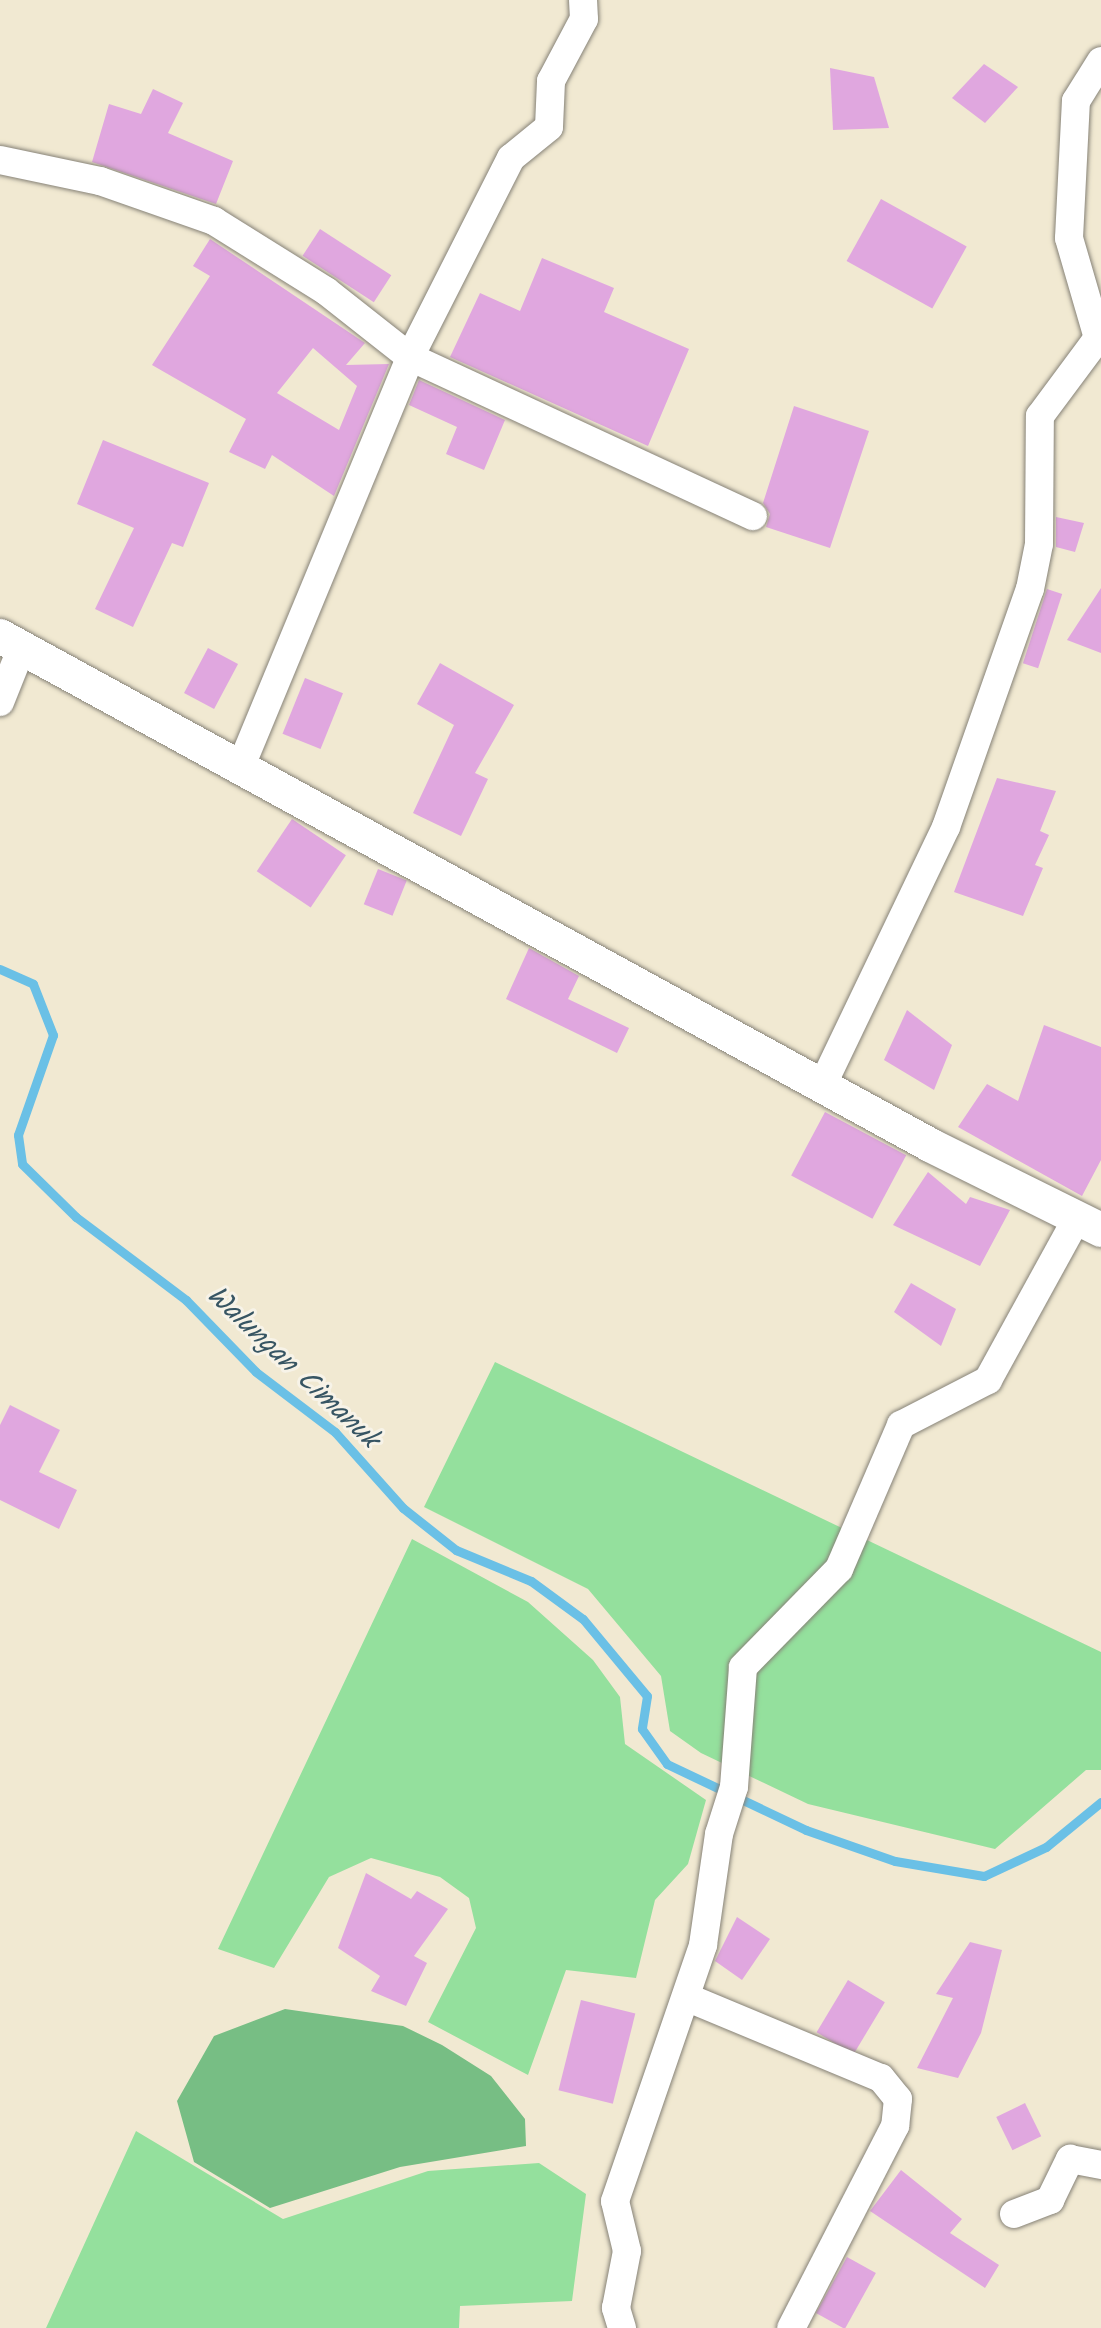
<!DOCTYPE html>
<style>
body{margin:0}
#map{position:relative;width:1101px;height:2328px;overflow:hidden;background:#f1e9d2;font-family:Kalam,sans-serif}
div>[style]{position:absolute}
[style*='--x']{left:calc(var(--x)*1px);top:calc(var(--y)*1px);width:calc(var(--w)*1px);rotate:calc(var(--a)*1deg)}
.green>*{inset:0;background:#94e09d}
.forest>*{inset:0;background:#77be84}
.stream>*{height:9px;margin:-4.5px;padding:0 4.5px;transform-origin:4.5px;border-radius:4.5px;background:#6ac0e6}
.building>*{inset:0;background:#e0a7df;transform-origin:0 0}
.roads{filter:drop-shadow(0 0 2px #868277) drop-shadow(0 0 2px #868277)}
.minor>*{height:28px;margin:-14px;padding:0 14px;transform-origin:14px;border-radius:14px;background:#fff}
.tertiary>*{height:34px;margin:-17px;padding:0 17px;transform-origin:17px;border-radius:17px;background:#fff}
span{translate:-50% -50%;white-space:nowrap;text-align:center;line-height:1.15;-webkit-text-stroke:6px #f7f3e8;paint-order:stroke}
.water-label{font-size:28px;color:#375563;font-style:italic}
</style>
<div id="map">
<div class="green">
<div style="clip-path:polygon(495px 1362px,1101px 1652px,1101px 1770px,1086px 1770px,995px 1849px,808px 1804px,701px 1753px,670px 1731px,661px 1676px,588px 1589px,424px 1507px)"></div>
<div style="clip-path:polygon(412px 1539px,528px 1602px,593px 1660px,620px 1697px,625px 1744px,706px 1800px,688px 1864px,655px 1900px,636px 1978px,566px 1970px,528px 2075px,428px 2022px,476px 1928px,469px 1898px,440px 1877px,371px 1858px,329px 1877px,274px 1968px,218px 1949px)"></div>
<div style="clip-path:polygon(136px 2131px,283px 2219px,428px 2171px,539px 2163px,586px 2194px,572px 2301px,460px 2306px,459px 2328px,46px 2328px)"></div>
</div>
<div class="forest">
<div style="clip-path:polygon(285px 2009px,403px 2026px,442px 2045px,491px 2076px,525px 2119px,526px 2146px,400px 2167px,270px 2208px,194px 2162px,177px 2101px,214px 2036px)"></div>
</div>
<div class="stream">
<div style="--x:0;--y:969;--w:36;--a:24"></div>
<div style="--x:33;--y:984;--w:55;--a:68.6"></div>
<div style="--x:53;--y:1035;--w:106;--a:109.3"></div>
<div style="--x:18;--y:1135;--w:29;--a:82"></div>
<div style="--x:22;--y:1164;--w:76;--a:44.5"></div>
<div style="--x:76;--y:1217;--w:138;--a:37"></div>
<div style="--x:186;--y:1300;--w:100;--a:45.8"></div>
<div style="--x:256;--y:1372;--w:99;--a:37.2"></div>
<div style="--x:335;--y:1432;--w:102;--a:48.2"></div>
<div style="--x:403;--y:1508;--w:68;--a:38.4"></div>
<div style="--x:456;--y:1550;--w:81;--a:22.5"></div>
<div style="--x:531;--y:1581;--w:64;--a:36.2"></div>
<div style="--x:583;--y:1619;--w:100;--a:50.3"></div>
<div style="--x:647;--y:1696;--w:33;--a:99"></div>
<div style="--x:642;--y:1729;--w:43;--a:54.5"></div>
<div style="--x:667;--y:1764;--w:154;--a:25.4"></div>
<div style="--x:806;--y:1830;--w:94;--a:19.2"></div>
<div style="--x:895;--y:1861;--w:90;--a:9.6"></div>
<div style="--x:984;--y:1876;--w:68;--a:-25.1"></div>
<div style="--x:1046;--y:1847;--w:71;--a:-39.3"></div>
</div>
<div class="building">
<div style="clip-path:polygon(984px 64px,1018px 87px,985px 123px,952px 98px)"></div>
<div style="clip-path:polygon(830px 68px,874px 77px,889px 128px,833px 130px)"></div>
<div style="clip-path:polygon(153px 89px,183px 103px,168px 133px,233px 161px,216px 204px,92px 162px,109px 104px,141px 114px)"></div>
<div style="left:881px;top:199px;width:98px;height:71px;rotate:29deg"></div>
<div style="left:320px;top:229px;width:85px;height:32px;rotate:33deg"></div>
<div style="clip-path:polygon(evenodd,210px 239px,365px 343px,346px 365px,389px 364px,334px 496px,272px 455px,265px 469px,229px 452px,246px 419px,152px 365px,210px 276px,193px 266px,210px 239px,313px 348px,357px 386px,339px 430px,277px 393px,313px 348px)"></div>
<div style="clip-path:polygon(542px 258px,614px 288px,604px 312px,689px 349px,648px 446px,450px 357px,480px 293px,520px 311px)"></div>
<div style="clip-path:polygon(419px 380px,505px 420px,484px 470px,446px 454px,457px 427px,409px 405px)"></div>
<div style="clip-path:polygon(794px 406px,869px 431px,830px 548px,766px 527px,770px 514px,763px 503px)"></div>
<div style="clip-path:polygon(103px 440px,209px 483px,183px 547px,172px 543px,133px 627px,95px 609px,134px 528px,77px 504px)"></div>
<div style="clip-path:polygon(1056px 517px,1084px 523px,1075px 552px,1056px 547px)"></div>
<div style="clip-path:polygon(1101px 588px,1101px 653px,1067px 640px)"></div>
<div style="left:1047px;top:589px;width:16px;height:78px;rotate:18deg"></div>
<div style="left:208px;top:648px;width:34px;height:51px;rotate:28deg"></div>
<div style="clip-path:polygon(440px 663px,514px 705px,475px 773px,488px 779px,461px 836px,413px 813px,454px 725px,417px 704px)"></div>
<div style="left:305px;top:678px;width:41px;height:60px;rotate:22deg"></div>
<div style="clip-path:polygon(997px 778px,1056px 791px,1040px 831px,1049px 835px,1035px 865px,1043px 868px,1023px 916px,954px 892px)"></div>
<div style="left:292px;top:819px;width:65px;height:63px;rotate:34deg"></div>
<div style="left:378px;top:869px;width:31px;height:38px;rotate:22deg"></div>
<div style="clip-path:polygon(529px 948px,579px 976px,568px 999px,629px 1028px,617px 1053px,506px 999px)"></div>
<div style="clip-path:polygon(907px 1010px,952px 1045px,934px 1090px,884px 1060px)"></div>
<div style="clip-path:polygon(1044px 1025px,1101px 1047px,1101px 1160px,1082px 1196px,958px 1127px,987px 1084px,1018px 1101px)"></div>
<div style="left:825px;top:1112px;width:92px;height:72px;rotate:28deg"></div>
<div style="clip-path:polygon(928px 1172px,966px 1204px,970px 1197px,1010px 1210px,980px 1266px,893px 1225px)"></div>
<div style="clip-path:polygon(911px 1283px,956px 1309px,941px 1346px,894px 1312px)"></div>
<div style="clip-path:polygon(10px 1405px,60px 1430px,39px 1472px,77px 1490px,59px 1529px,0 1500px,0 1425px)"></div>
<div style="clip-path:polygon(366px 1873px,411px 1899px,417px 1891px,448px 1909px,414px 1956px,427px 1963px,406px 2006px,371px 1991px,380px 1976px,338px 1948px)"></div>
<div style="clip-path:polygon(737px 1917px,770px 1939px,742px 1980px,715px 1961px)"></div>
<div style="clip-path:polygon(970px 1942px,1002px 1950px,981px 2033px,958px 2078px,917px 2068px,953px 1998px,936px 1994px)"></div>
<div style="left:848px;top:1980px;width:43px;height:61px;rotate:31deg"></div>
<div style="left:581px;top:2000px;width:56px;height:93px;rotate:14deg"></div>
<div style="left:1025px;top:2103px;width:37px;height:32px;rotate:64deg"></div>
<div style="clip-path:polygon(901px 2170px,962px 2219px,950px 2233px,999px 2265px,985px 2288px,870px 2211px)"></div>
<div style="left:847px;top:2257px;width:33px;height:64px;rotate:29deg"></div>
</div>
<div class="roads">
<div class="minor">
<div style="--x:0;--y:160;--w:102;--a:11.9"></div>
<div style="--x:100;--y:181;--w:121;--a:19.3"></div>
<div style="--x:214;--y:221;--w:132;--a:32"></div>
<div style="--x:326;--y:291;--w:107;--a:38.2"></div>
<div style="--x:410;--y:357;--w:223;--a:-63.1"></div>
<div style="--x:511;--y:158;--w:49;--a:-39.2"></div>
<div style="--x:549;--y:127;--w:46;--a:-87.5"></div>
<div style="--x:551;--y:81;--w:70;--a:-62"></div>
<div style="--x:584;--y:19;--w:19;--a:-93"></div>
<div style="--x:0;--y:702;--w:59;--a:-68.2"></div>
<div style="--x:241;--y:766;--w:443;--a:-67.5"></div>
<div style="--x:410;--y:357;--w:378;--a:24.9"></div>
<div style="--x:822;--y:1086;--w:287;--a:-64.4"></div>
<div style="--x:946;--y:827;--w:252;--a:-70.6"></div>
<div style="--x:1030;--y:589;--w:46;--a:-78.7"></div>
<div style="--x:1039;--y:544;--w:128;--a:-89.6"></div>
<div style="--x:1040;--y:416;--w:97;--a:-53.4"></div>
<div style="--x:1098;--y:338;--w:104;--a:-106.2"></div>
<div style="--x:1069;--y:238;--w:137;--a:-87.1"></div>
<div style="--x:1076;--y:101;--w:47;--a:-58"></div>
<div style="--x:686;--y:1997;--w:211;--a:22.6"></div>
<div style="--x:881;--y:2078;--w:27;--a:51"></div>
<div style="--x:898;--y:2099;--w:27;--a:96"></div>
<div style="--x:895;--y:2126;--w:227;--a:117.2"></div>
<div style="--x:1014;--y:2214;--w:39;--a:-21"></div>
<div style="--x:1050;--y:2200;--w:46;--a:-64"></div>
<div style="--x:1070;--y:2159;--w:32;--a:11"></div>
<div style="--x:622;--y:2328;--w:21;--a:-107"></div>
<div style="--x:616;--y:2308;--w:58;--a:-79.1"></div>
<div style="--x:627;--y:2251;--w:51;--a:-103.5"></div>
<div style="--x:615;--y:2201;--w:271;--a:-71"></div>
<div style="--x:703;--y:1945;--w:112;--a:-81.8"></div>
<div style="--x:719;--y:1834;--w:49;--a:-72.3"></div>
<div style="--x:734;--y:1787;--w:120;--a:-85.7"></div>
<div style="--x:743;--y:1667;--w:137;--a:-45.6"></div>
<div style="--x:839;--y:1569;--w:157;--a:-66.7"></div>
<div style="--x:901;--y:1425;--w:98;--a:-27.3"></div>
<div style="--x:988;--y:1380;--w:185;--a:-61.2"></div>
</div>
<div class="tertiary">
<div style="--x:0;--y:636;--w:1060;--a:28.69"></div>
<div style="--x:930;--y:1145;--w:191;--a:26.4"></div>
</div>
</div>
<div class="water-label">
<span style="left:292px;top:1368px;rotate:43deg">Walungan Cimanuk</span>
</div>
</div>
